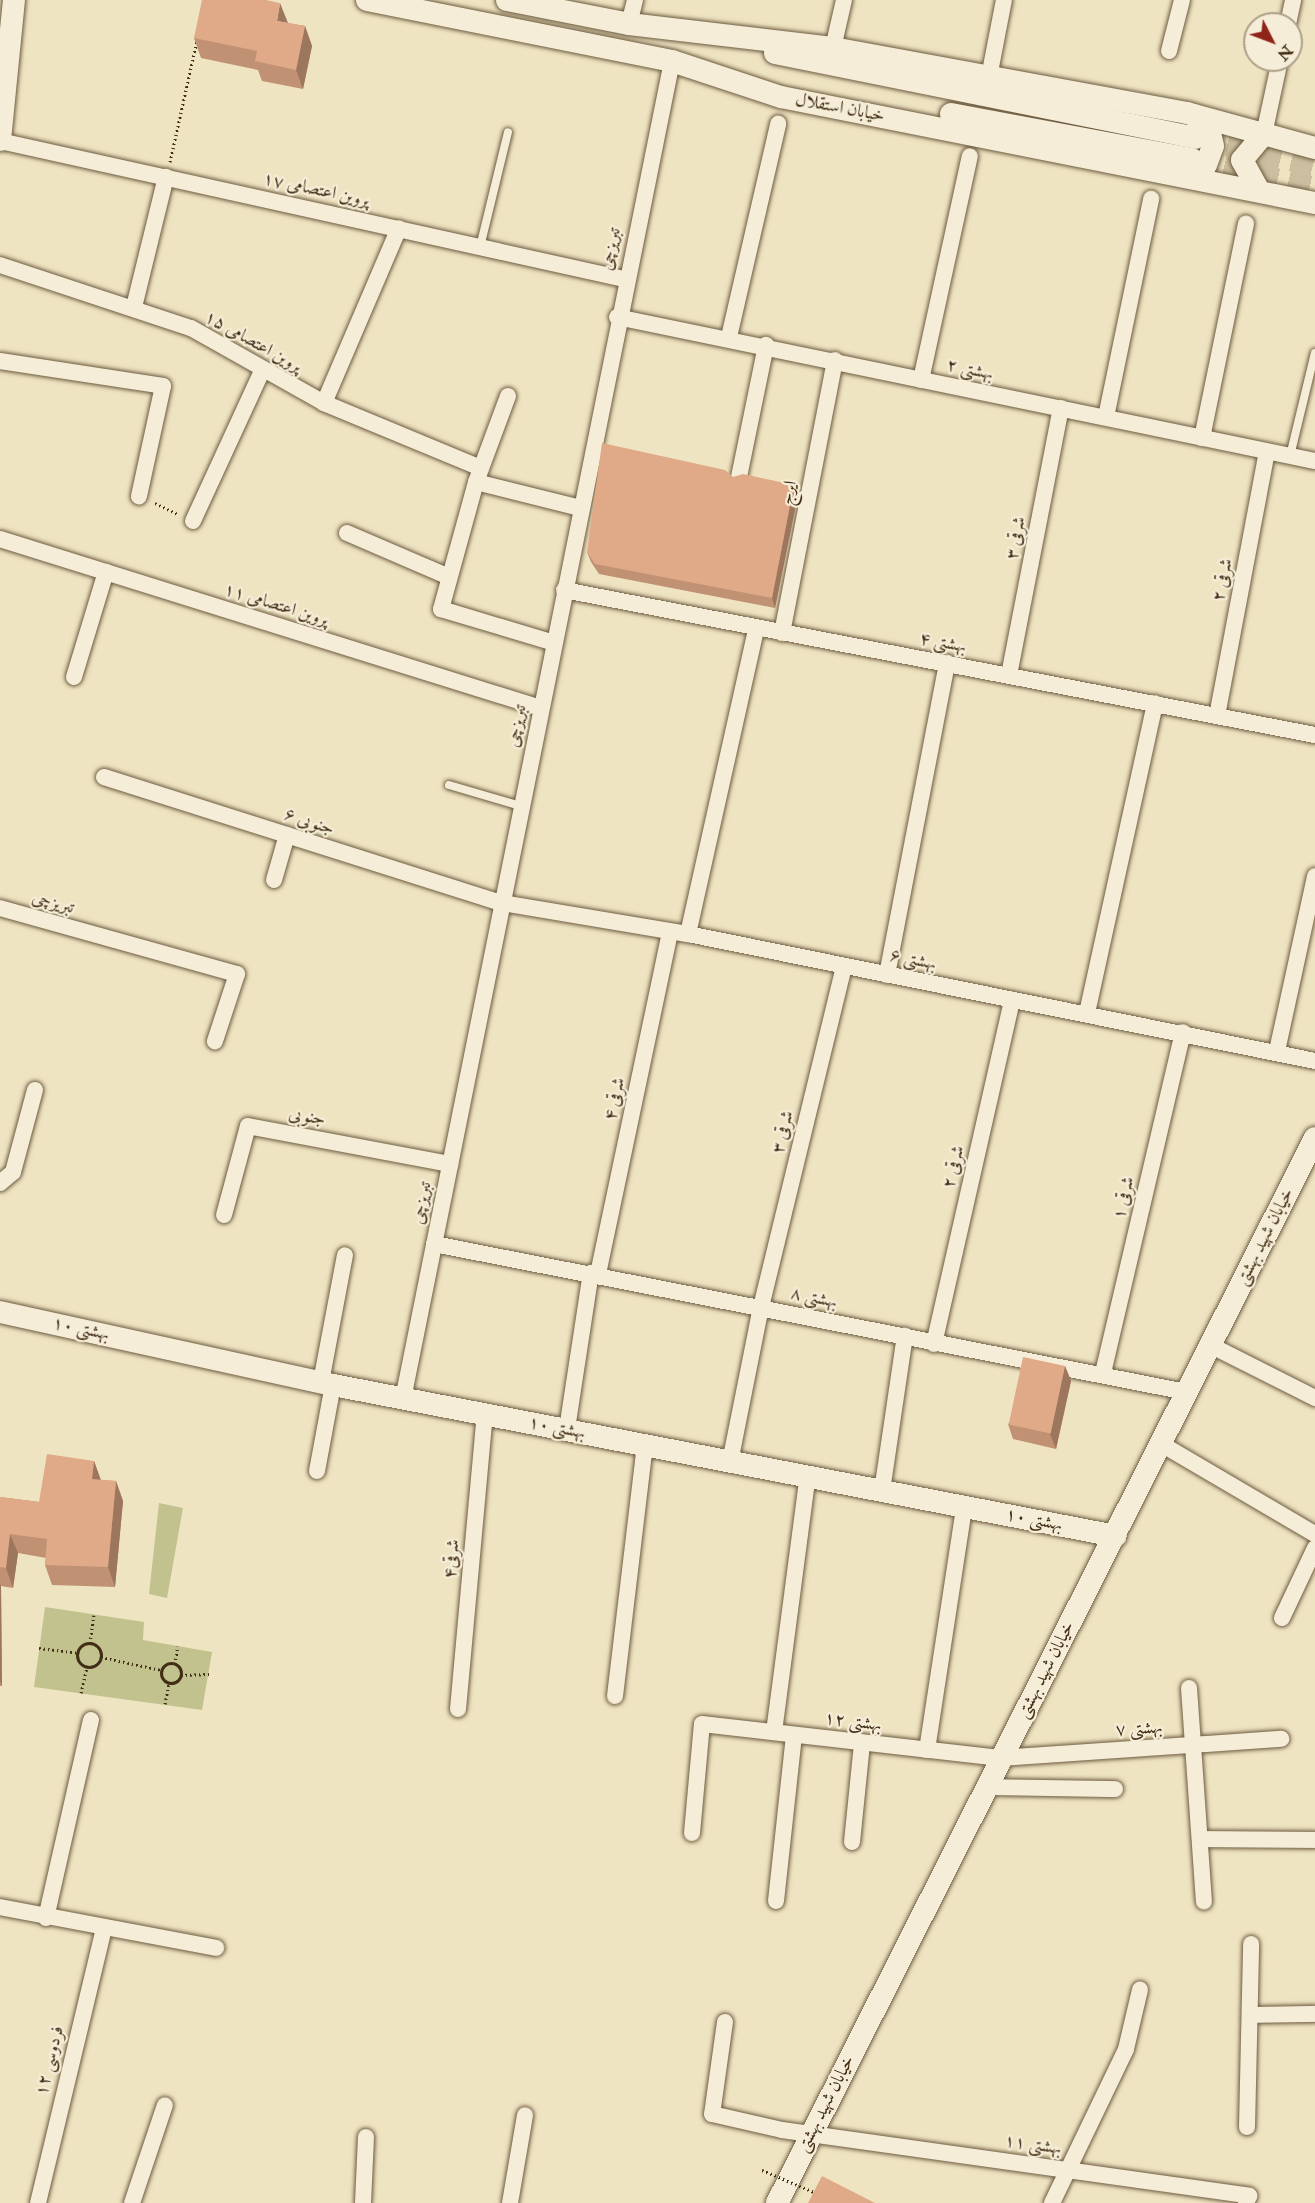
<!DOCTYPE html>
<meta charset="utf-8">
<style>
body{margin:0}
#map{position:relative;width:1315px;height:2203px;overflow:hidden;background:#efe4c2;font-family:"IM FELL Double Pica",Amiri,serif}
div>[style]{position:absolute}
[style*='--x']{left:calc(var(--x)*1px);top:calc(var(--y)*1px);width:calc(var(--w)*1px);rotate:calc(var(--a)*1deg)}
.green>*{inset:0;background:#c1c28e}
.secondary-tunnel>*{height:22px;margin-top:-11px;transform-origin:0;background:repeating-linear-gradient(90deg,#ccbf9f 0 22px,transparent 0 33px)}
.path>*{height:3px;margin-top:-1.5px;transform-origin:0;background:repeating-linear-gradient(90deg,#422d15 0 1.5px,transparent 0 4.5px)}
.path>.ring{margin:-1.5px;padding:0;box-sizing:content-box;background:none;border:3px solid #422d15;border-radius:50%}
.roads{filter:drop-shadow(0 0 2px #6d5b40) drop-shadow(0 0 2px #6d5b40)}
.lane>*{height:8px;margin:-4px;padding:0 4px;transform-origin:4px;border-radius:4px;background:#f5edd7}
.street>*{height:16px;margin:-8px;padding:0 8px;transform-origin:8px;border-radius:8px;background:#f5edd7}
.secondary>*{height:22px;margin:-11px;padding:0 11px;transform-origin:11px;border-radius:11px;background:#f5edd7}
.path-bridge>*{height:3px;margin-top:-1.5px;transform-origin:0;background:repeating-linear-gradient(90deg,#422d15 0 1.5px,transparent 0 4.5px)}
.wall>*{inset:0;background:#c19174}
.shaded-wall>*{inset:0;background:#9d765e}
.building>*{inset:0;background:#e0a987;transform-origin:0 0}
span{translate:-50% -50%;white-space:nowrap;text-align:center;line-height:1.15;-webkit-text-stroke:4.5px #f5edd7;paint-order:stroke}
.street-label{font-size:18px;color:#422d15}
.north{position:absolute;left:1243px;top:12px;width:60px;height:60px;box-sizing:border-box;background:#f5edd7;border:2px solid #ada089;border-radius:50%;rotate:132deg;font-size:16px;font-weight:700;line-height:24px;text-align:center;color:#422d15}
.north::after{content:'';display:block;margin:auto;width:21px;height:27px;background:#8f2418;clip-path:polygon(50% 0,100% 100%,50% 72%,0 100%)}
</style>
<div id="map">
<div class="green">
<div style="clip-path:polygon(159px 1503px,183px 1508px,167px 1598px,149px 1594px)"></div>
<div style="clip-path:polygon(45px 1607px,144px 1622px,143px 1640px,212px 1652px,202px 1710px,34px 1687px)"></div>
</div>
<div class="secondary-tunnel">
<div style="--x:1195;--y:138;--w:123;--a:13.1"></div>
<div style="--x:1192;--y:159;--w:126;--a:13.3"></div>
</div>
<div class="path">
<div style="--x:170;--y:162;--w:125;--a:-77.5"></div>
<div style="--x:155;--y:503;--w:25;--a:26"></div>
<div style="--x:90;--y:1643;--w:28;--a:-82"></div>
<div class="ring" style="left:77px;top:1643px;width:21px;height:21px"></div>
<div style="--x:39;--y:1648;--w:38;--a:7"></div>
<div style="--x:101;--y:1657;--w:61;--a:12.2"></div>
<div class="ring" style="left:161px;top:1663px;width:17px;height:17px"></div>
<div style="--x:175;--y:1664;--w:18;--a:-81"></div>
<div style="--x:181;--y:1675;--w:28;--a:-2"></div>
<div style="--x:81;--y:1693;--w:27;--a:-77"></div>
<div style="--x:165;--y:1704;--w:21;--a:-79"></div>
</div>
<div class="roads">
<div class="lane">
<div style="--x:480;--y:247;--w:118;--a:-76.3"></div>
<div style="--x:1290;--y:456;--w:106;--a:-76.4"></div>
<div style="--x:449;--y:785;--w:75;--a:16.3"></div>
</div>
<div class="street">
<div style="--x:629;--y:24;--w:25;--a:-76"></div>
<div style="--x:1288;--y:24;--w:25;--a:-78"></div>
<div style="--x:833;--y:48;--w:49;--a:-77.1"></div>
<div style="--x:1169;--y:51;--w:53;--a:-75.7"></div>
<div style="--x:989;--y:77;--w:78;--a:-79"></div>
<div style="--x:1264;--y:134;--w:76;--a:-77.8"></div>
<div style="--x:0;--y:141;--w:639;--a:12.47"></div>
<div style="--x:0;--y:265;--w:201;--a:18.3"></div>
<div style="--x:191;--y:328;--w:153;--a:29.4"></div>
<div style="--x:324;--y:403;--w:170;--a:22.5"></div>
<div style="--x:134;--y:307;--w:134;--a:-76.2"></div>
<div style="--x:617;--y:317;--w:713;--a:11.66"></div>
<div style="--x:729;--y:337;--w:219;--a:-77"></div>
<div style="--x:0;--y:361;--w:165;--a:8.7"></div>
<div style="--x:163;--y:386;--w:113;--a:102.3"></div>
<div style="--x:921;--y:380;--w:229;--a:-77.7"></div>
<div style="--x:508;--y:396;--w:92;--a:110.4"></div>
<div style="--x:476;--y:482;--w:132;--a:105.4"></div>
<div style="--x:441;--y:609;--w:118;--a:16.7"></div>
<div style="--x:324;--y:403;--w:190;--a:-66.8"></div>
<div style="--x:1106;--y:417;--w:223;--a:-78.3"></div>
<div style="--x:1202;--y:438;--w:219;--a:-78.4"></div>
<div style="--x:739;--y:477;--w:135;--a:-78.4"></div>
<div style="--x:476;--y:482;--w:107;--a:14"></div>
<div style="--x:193;--y:521;--w:165;--a:-65.3"></div>
<div style="--x:347;--y:533;--w:111;--a:23.3"></div>
<div style="--x:0;--y:539;--w:567;--a:17.35"></div>
<div style="--x:564;--y:590;--w:765;--a:10.93"></div>
<div style="--x:782;--y:633;--w:278;--a:-79"></div>
<div style="--x:1009;--y:675;--w:272;--a:-79"></div>
<div style="--x:74;--y:677;--w:110;--a:-73.1"></div>
<div style="--x:1217;--y:716;--w:269;--a:-79.3"></div>
<div style="--x:104;--y:777;--w:417;--a:17.6"></div>
<div style="--x:502;--y:903;--w:189;--a:9.5"></div>
<div style="--x:688;--y:934;--w:640;--a:11.45"></div>
<div style="--x:274;--y:880;--w:47;--a:-73.9"></div>
<div style="--x:0;--y:908;--w:246;--a:15.6"></div>
<div style="--x:237;--y:974;--w:71;--a:108.2"></div>
<div style="--x:688;--y:934;--w:312;--a:-77.4"></div>
<div style="--x:887;--y:975;--w:318;--a:-79.1"></div>
<div style="--x:1087;--y:1013;--w:317;--a:-77.6"></div>
<div style="--x:1277;--y:1051;--w:179;--a:-77.7"></div>
<div style="--x:0;--y:1183;--w:17;--a:-40"></div>
<div style="--x:13;--y:1172;--w:85;--a:-75"></div>
<div style="--x:224;--y:1215;--w:92;--a:-74.9"></div>
<div style="--x:248;--y:1126;--w:206;--a:10.7"></div>
<div style="--x:434;--y:1244;--w:766;--a:11.13"></div>
<div style="--x:598;--y:1274;--w:350;--a:-78.1"></div>
<div style="--x:934;--y:1344;--w:353;--a:-77.2"></div>
<div style="--x:1210;--y:1345;--w:118;--a:26.8"></div>
<div style="--x:1103;--y:1373;--w:350;--a:-76.8"></div>
<div style="--x:321;--y:1382;--w:129;--a:-79.3"></div>
<div style="--x:403;--y:1399;--w:1365;--a:-78.63"></div>
<div style="--x:567;--y:1429;--w:158;--a:-81.3"></div>
<div style="--x:1163;--y:1445;--w:176;--a:30.4"></div>
<div style="--x:730;--y:1462;--w:158;--a:-78.7"></div>
<div style="--x:761;--y:1307;--w:350;--a:-76.3"></div>
<div style="--x:317;--y:1471;--w:87;--a:-79.5"></div>
<div style="--x:882;--y:1491;--w:157;--a:-81.6"></div>
<div style="--x:1282;--y:1618;--w:77;--a:-64.8"></div>
<div style="--x:1189;--y:1688;--w:214;--a:86"></div>
<div style="--x:615;--y:1696;--w:253;--a:-83.2"></div>
<div style="--x:458;--y:1709;--w:296;--a:-84.8"></div>
<div style="--x:774;--y:1732;--w:259;--a:-82.5"></div>
<div style="--x:927;--y:1750;--w:246;--a:-81.3"></div>
<div style="--x:985;--y:1787;--w:130;--a:0.9"></div>
<div style="--x:692;--y:1833;--w:109;--a:-84.8"></div>
<div style="--x:702;--y:1724;--w:300;--a:6.5"></div>
<div style="--x:1000;--y:1758;--w:282;--a:-3.9"></div>
<div style="--x:1200;--y:1839;--w:115;--a:0.5"></div>
<div style="--x:852;--y:1842;--w:100;--a:-84.2"></div>
<div style="--x:776;--y:1901;--w:167;--a:-83.8"></div>
<div style="--x:0;--y:1907;--w:220;--a:10.7"></div>
<div style="--x:46;--y:1918;--w:203;--a:-77.2"></div>
<div style="--x:1250;--y:2015;--w:65;--a:-0.9"></div>
<div style="--x:725;--y:2022;--w:93;--a:98"></div>
<div style="--x:712;--y:2114;--w:72;--a:12.9"></div>
<div style="--x:782;--y:2130;--w:472;--a:8"></div>
<div style="--x:1249;--y:2196;--w:8;--a:113"></div>
<div style="--x:1247;--y:2127;--w:183;--a:-88.7"></div>
<div style="--x:38;--y:2203;--w:282;--a:-76.5"></div>
<div style="--x:132;--y:2203;--w:103;--a:-71.4"></div>
<div style="--x:363;--y:2203;--w:66;--a:-87.4"></div>
<div style="--x:510;--y:2203;--w:89;--a:-80.3"></div>
<div style="--x:1052;--y:2203;--w:171;--a:-64.3"></div>
<div style="--x:1126;--y:2049;--w:61;--a:-76.7"></div>
</div>
<div class="secondary">
<div style="--x:367;--y:0;--w:311;--a:11.3"></div>
<div style="--x:672;--y:61;--w:115;--a:18.3"></div>
<div style="--x:781;--y:97;--w:544;--a:11.23"></div>
<div style="--x:507;--y:0;--w:124;--a:11.1"></div>
<div style="--x:629;--y:24;--w:205;--a:6.7"></div>
<div style="--x:833;--y:48;--w:360;--a:10.4"></div>
<div style="--x:1187;--y:113;--w:133;--a:15.3"></div>
<div style="--x:775;--y:53;--w:429;--a:11.4"></div>
<div style="--x:951;--y:114;--w:245;--a:10.6"></div>
<div style="--x:0;--y:140;--w:141;--a:-84.3"></div>
<div style="--x:1182;--y:176;--w:26;--a:-25"></div>
<div style="--x:1206;--y:165;--w:20;--a:-70"></div>
<div style="--x:1213;--y:146;--w:18;--a:-103"></div>
<div style="--x:1209;--y:128;--w:21;--a:-141"></div>
<div style="--x:1258;--y:189;--w:33;--a:-119"></div>
<div style="--x:1242;--y:160;--w:34;--a:-50"></div>
<div style="--x:0;--y:1312;--w:341;--a:12.4"></div>
<div style="--x:333;--y:1385;--w:797;--a:10.92"></div>
<div style="--x:777;--y:2203;--w:1193;--a:-63.2"></div>
</div>
</div>
<div class="path-bridge">
<div style="--x:762;--y:2170;--w:56;--a:22.9"></div>
</div>
<div class="wall">
<div style="clip-path:polygon(288px 23px,305px 26px,312px 46px,303px 89px,262px 81px,258px 70px,201px 58px,194px 38px)"></div>
<div style="clip-path:polygon(733px 477px,798px 495px,775px 608px,599px 574px,591px 562px,587px 552px)"></div>
<div style="clip-path:polygon(1065px 1366px,1071px 1381px,1056px 1449px,1013px 1439px,1008px 1424px)"></div>
<div style="clip-path:polygon(94px 1461px,101px 1480px,116px 1481px,123px 1501px,115px 1587px,52px 1585px,45px 1565px,46px 1558px,18px 1553px,13px 1588px,1px 1586px,2px 1686px,0 1686px,0 1497px,39px 1502px)"></div>
</div>
<div class="shaded-wall">
<div style="clip-path:polygon(280px 3px,288px 23px,277px 21px)"></div>
<div style="clip-path:polygon(305px 26px,312px 46px,303px 89px,296px 70px)"></div>
<div style="clip-path:polygon(794px 485px,798px 495px,775px 608px,772px 598px)"></div>
<div style="clip-path:polygon(1065px 1366px,1071px 1381px,1056px 1449px,1050px 1434px)"></div>
<div style="clip-path:polygon(94px 1461px,101px 1481px,92px 1479px)"></div>
<div style="clip-path:polygon(116px 1481px,123px 1501px,115px 1587px,108px 1567px)"></div>
<div style="clip-path:polygon(10px 1534px,18px 1553px,13px 1588px,6px 1568px)"></div>
<div style="clip-path:polygon(0 1584px,1px 1586px,2px 1686px,0 1681px)"></div>
</div>
<div class="building">
<div style="clip-path:polygon(202px 0,266px 0,280px 3px,277px 21px,305px 26px,296px 70px,255px 61px,257px 51px,194px 38px)"></div>
<div style="clip-path:polygon(602px 443px,725px 470px,733px 477px,743px 474px,794px 485px,772px 598px,595px 564px,587px 552px)"></div>
<div style="left:1023px;top:1357px;width:43px;height:69px;rotate:12deg"></div>
<div style="clip-path:polygon(47px 1454px,94px 1461px,92px 1479px,116px 1481px,108px 1567px,45px 1565px,47px 1539px,10px 1534px,6px 1568px,0 1567px,0 1497px,39px 1502px)"></div>
<div style="clip-path:polygon(822px 2176px,875px 2203px,808px 2203px)"></div>
</div>
<div class="street-label">
<span style="left:840px;top:108px;rotate:11deg">خیابان استقلال</span>
<span style="left:316px;top:190px;rotate:12deg">پروین اعتصامی ۱۷</span>
<span style="left:611px;top:249px;rotate:-78deg">تبریزچی</span>
<span style="left:253px;top:342px;rotate:29deg">پروین اعتصامی ۱۵</span>
<span style="left:970px;top:370px;rotate:11deg">بهشتی ۲</span>
<span style="left:789px;top:493px;rotate:-79deg">ایرج</span>
<span style="left:1016px;top:538px;rotate:-79deg">۳ شرقی</span>
<span style="left:1223px;top:580px;rotate:-79deg">شرقی ۲</span>
<span style="left:276px;top:605px;rotate:17deg">پروین اعتصامی ۱۱</span>
<span style="left:943px;top:643px;rotate:10deg">بهشتی ۴</span>
<span style="left:517px;top:726px;rotate:-79deg">تبریزچی</span>
<span style="left:309px;top:822px;rotate:18deg">جنوبی ۶</span>
<span style="left:53px;top:903px;rotate:15deg">تبریزچی</span>
<span style="left:913px;top:960px;rotate:11deg">بهشتی ۶</span>
<span style="left:615px;top:1099px;rotate:-78deg">شرقی ۴</span>
<span style="left:307px;top:1117px;rotate:10deg">جنوبی</span>
<span style="left:783px;top:1132px;rotate:-76deg">شرقی ۳</span>
<span style="left:954px;top:1167px;rotate:-77deg">شرقی ۲</span>
<span style="left:1124px;top:1198px;rotate:-77deg">شرقی ۱</span>
<span style="left:422px;top:1203px;rotate:-79deg">تبریزچی</span>
<span style="left:1265px;top:1237px;rotate:-63deg">خیابان شهید بهشتی</span>
<span style="left:814px;top:1298px;rotate:11deg">بهشتی ۸</span>
<span style="left:81px;top:1329px;rotate:12deg">بهشتی ۱۰</span>
<span style="left:557px;top:1428px;rotate:11deg">بهشتی ۱۰</span>
<span style="left:1034px;top:1520px;rotate:11deg">بهشتی ۱۰</span>
<span style="left:452px;top:1559px;rotate:-85deg">شرقی۴</span>
<span style="left:1046px;top:1670px;rotate:-63deg">خیابان شهید بهشتی</span>
<span style="left:853px;top:1722px;rotate:7deg">بهشتی ۱۲</span>
<span style="left:1139px;top:1729px;rotate:-4deg">بهشتی ۷</span>
<span style="left:50px;top:2061px;rotate:-76deg">فردوسی ۱۲</span>
<span style="left:826px;top:2104px;rotate:-63deg">خیابان شهید بهشتی</span>
<span style="left:1033px;top:2145px;rotate:8deg">بهشتی ۱۱</span>
</div>
<div class="north">N</div>
</div>
